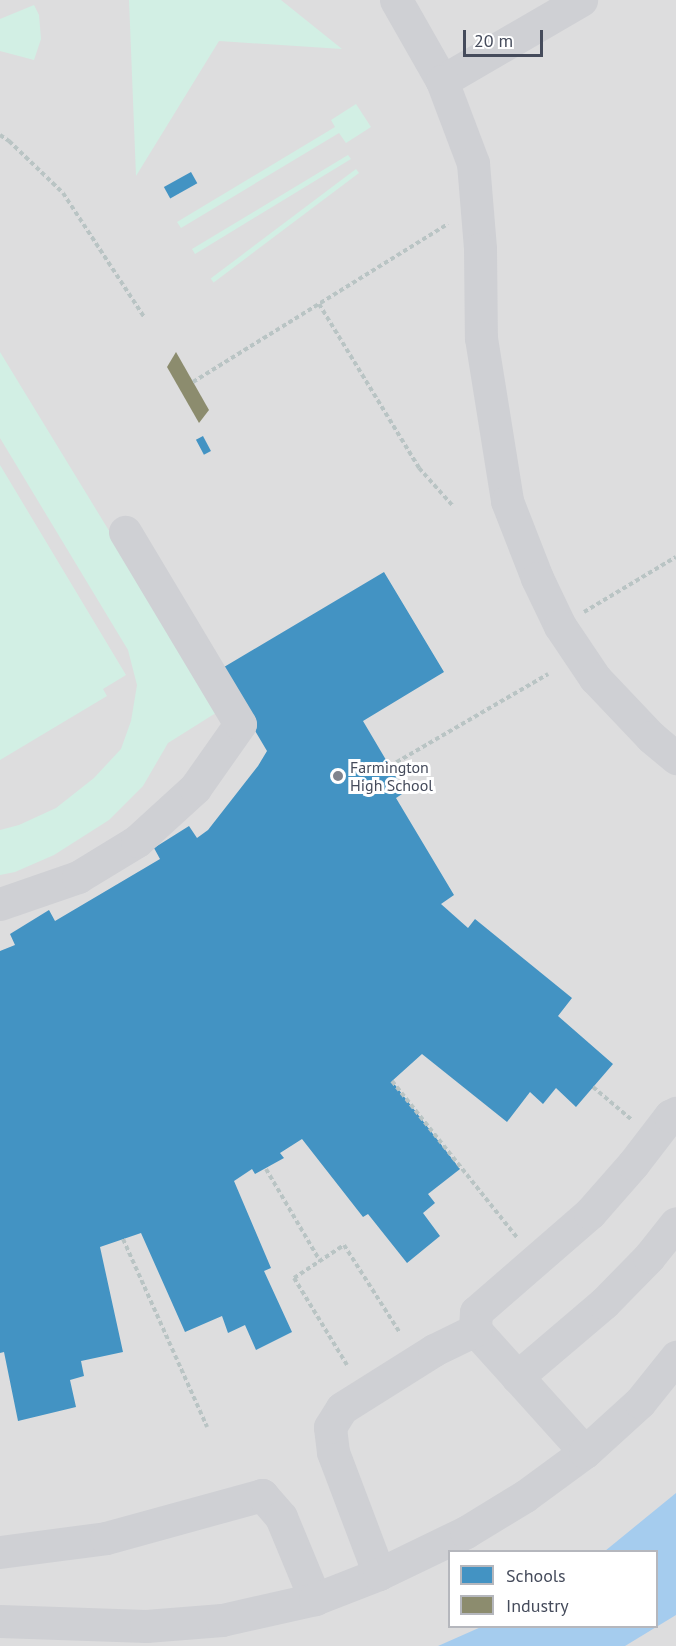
<!DOCTYPE html>
<style>
body{margin:0}
#map{position:relative;width:676px;height:1646px;overflow:hidden;background:#efeeee;font-family:"PT Sans",sans-serif}
div>[style]{position:absolute}
[style*='--x']{left:calc(var(--x)*1px);top:calc(var(--y)*1px);width:calc(var(--w)*1px);rotate:calc(var(--a)*1deg)}
.education>*{inset:0;background:#ddddde}
.green>*{inset:0;background:#d2efe4;transform-origin:0 0}
.water>*{inset:0;background:#a5ccee}
.schools>*{inset:0;background:#4393c3;transform-origin:0 0}
.industry>*{inset:0;background:#8c8c6e}
.path>*{height:4px;margin-top:-2px;transform-origin:0;background:repeating-linear-gradient(90deg,#b9c4c4 0 4.5px,transparent 0 7.5px)}
.minor>*{height:33px;margin:-16.5px;padding:0 16.5px;transform-origin:16.5px;border-radius:16.5px;background:#cfd0d4}
.dots>*{width:16px;height:16px;translate:-50% -50%;box-sizing:border-box;border:3px solid #fff;border-radius:50%}
span{translate:-50% -50%;white-space:nowrap;text-align:center;line-height:1.15;-webkit-text-stroke:6px #fff;paint-order:stroke}
.poi-label{font-size:16px;color:#454b5b}
.left{translate:0 -50%;text-align:left}
.legend{position:absolute;left:448px;top:1550px;width:210px;height:78px;box-sizing:border-box;background:#fff;border:2px solid #b5b7bd;margin:0;padding:8px 10px;list-style:none;font-size:18px;color:#454b5b}
.legend li{display:flex;align-items:center;gap:12px;height:30px}
.legend b{width:30px;border:2px solid #b5b7bd}
.scale{position:absolute;left:463px;top:30px;width:80px;height:27px;box-sizing:border-box;border:3px solid #454b5b;border-top:0;padding-left:8px;font-size:18px;line-height:21px;white-space:nowrap;color:#454b5b;-webkit-text-stroke:4px #fff;paint-order:stroke}
</style>
<div id="map">
<div class="education">
<div style="clip-path:polygon(evenodd,0 0,676px 0,676px 1646px,0 1646px,0 0,450px 1552px,656px 1552px,656px 1626px,450px 1626px,450px 1552px)"></div>
</div>
<div class="green">
<div style="clip-path:polygon(129px 0,281px 0,342px 49px,219px 41px,136px 176px)"></div>
<div style="clip-path:polygon(34px 5px,39px 15px,41px 39px,34px 60px,0 51px,0 19px)"></div>
<div style="clip-path:polygon(356px 104px,371px 127px,346px 143px,339px 133px,181px 228px,177px 222px,335px 127px,331px 120px)"></div>
<div style="clip-path:polygon(348px 155px,351px 159px,195px 254px,192px 249px)"></div>
<div style="left:356px;top:169px;width:5px;height:182px;rotate:53deg"></div>
<div style="clip-path:polygon(0 352px,219px 711px,168px 743px,143px 786px,109px 820px,54px 855px,15px 872px,0 875px,0 830px,19px 825px,56px 808px,94px 778px,121px 749px,131px 721px,137px 685px,128px 650px,0 438px)"></div>
<div style="clip-path:polygon(0 465px,126px 675px,103px 689px,107px 696px,0 760px)"></div>
</div>
<div class="water">
<div style="clip-path:polygon(676px 1493px,676px 1615px,625px 1646px,438px 1646px,481px 1627px,656px 1626px,656px 1552px,605px 1551px)"></div>
</div>
<div class="schools">
<div style="left:191px;top:172px;width:13px;height:31px;rotate:61deg"></div>
<div style="left:203px;top:436px;width:17px;height:8px;rotate:62deg"></div>
<div style="clip-path:polygon(384px 572px,444px 672px,363px 721px,405px 792px,396px 798px,454px 895px,441px 904px,468px 928px,475px 919px,572px 998px,558px 1016px,613px 1064px,576px 1107px,556px 1088px,543px 1104px,530px 1092px,507px 1122px,422px 1054px,392px 1081px,460px 1169px,428px 1194px,435px 1203px,423px 1213px,440px 1236px,407px 1263px,368px 1214px,363px 1217px,302px 1139px,280px 1153px,284px 1158px,255px 1174px,252px 1169px,234px 1181px,271px 1268px,264px 1271px,292px 1332px,256px 1350px,245px 1325px,228px 1333px,222px 1316px,185px 1332px,141px 1233px,100px 1247px,123px 1352px,81px 1361px,84px 1376px,70px 1380px,76px 1407px,18px 1421px,4px 1352px,0 1353px,0 951px,15px 945px,10px 934px,49px 910px,55px 921px,160px 859px,154px 848px,189px 826px,197px 838px,208px 830px,258px 766px,267px 751px,219px 670px)"></div>
</div>
<div class="industry">
<div style="clip-path:polygon(176px 352px,209px 410px,199px 423px,167px 367px)"></div>
</div>
<div class="path">
<div style="--x:0;--y:135;--w:11;--a:34"></div>
<div style="--x:9;--y:141;--w:75;--a:43.9"></div>
<div style="--x:63;--y:193;--w:148;--a:56.8"></div>
<div style="--x:319;--y:304;--w:192;--a:58.6"></div>
<div style="--x:419;--y:468;--w:51;--a:48.2"></div>
<div style="--x:193;--y:382;--w:300;--a:-31.8"></div>
<div style="--x:584;--y:612;--w:107;--a:-30.9"></div>
<div style="--x:390;--y:766;--w:183;--a:-30.2"></div>
<div style="--x:392;--y:1081;--w:202;--a:51.4"></div>
<div style="--x:593;--y:1087;--w:51;--a:40.2"></div>
<div style="--x:266;--y:1169;--w:107;--a:59.6"></div>
<div style="--x:123;--y:1239;--w:206;--a:65.9"></div>
<div style="--x:347;--y:1365;--w:102;--a:-121.3"></div>
<div style="--x:294;--y:1278;--w:60;--a:-33.4"></div>
<div style="--x:344;--y:1245;--w:104;--a:57.5"></div>
</div>
<div class="minor">
<div style="--x:396;--y:0;--w:93;--a:60.4"></div>
<div style="--x:442;--y:81;--w:161;--a:-30.2"></div>
<div style="--x:442;--y:81;--w:88;--a:69.3"></div>
<div style="--x:473;--y:163;--w:86;--a:85.3"></div>
<div style="--x:480;--y:249;--w:89;--a:89.4"></div>
<div style="--x:481;--y:338;--w:165;--a:80.9"></div>
<div style="--x:507;--y:501;--w:83;--a:68.7"></div>
<div style="--x:537;--y:578;--w:53;--a:64.4"></div>
<div style="--x:560;--y:626;--w:63;--a:56.1"></div>
<div style="--x:595;--y:678;--w:81;--a:46.5"></div>
<div style="--x:651;--y:737;--w:33;--a:40"></div>
<div style="--x:0;--y:904;--w:83;--a:-19.1"></div>
<div style="--x:78;--y:877;--w:69;--a:-31.4"></div>
<div style="--x:137;--y:841;--w:79;--a:-42.4"></div>
<div style="--x:195;--y:788;--w:78;--a:-54.9"></div>
<div style="--x:240;--y:724;--w:224;--a:-120.9"></div>
<div style="--x:517;--y:1377;--w:114;--a:-40.4"></div>
<div style="--x:604;--y:1303;--w:64;--a:-45.6"></div>
<div style="--x:649;--y:1257;--w:43;--a:-51.5"></div>
<div style="--x:585;--y:1452;--w:164;--a:-132"></div>
<div style="--x:475;--y:1330;--w:18;--a:-87"></div>
<div style="--x:476;--y:1312;--w:151;--a:-41"></div>
<div style="--x:590;--y:1213;--w:65;--a:-48.7"></div>
<div style="--x:633;--y:1164;--w:61;--a:-52.4"></div>
<div style="--x:670;--y:1116;--w:7;--a:-27"></div>
<div style="--x:0;--y:1552;--w:107;--a:-7.5"></div>
<div style="--x:106;--y:1538;--w:162;--a:-15.4"></div>
<div style="--x:262;--y:1495;--w:29;--a:49"></div>
<div style="--x:281;--y:1517;--w:89;--a:67.5"></div>
<div style="--x:379;--y:1574;--w:130;--a:-110.7"></div>
<div style="--x:333;--y:1452;--w:25;--a:-97"></div>
<div style="--x:330;--y:1427;--w:22;--a:-58"></div>
<div style="--x:342;--y:1408;--w:109;--a:-32.2"></div>
<div style="--x:434;--y:1350;--w:46;--a:-26"></div>
<div style="--x:0;--y:1621;--w:146;--a:2"></div>
<div style="--x:146;--y:1626;--w:76;--a:-4.5"></div>
<div style="--x:222;--y:1620;--w:95;--a:-12.7"></div>
<div style="--x:315;--y:1599;--w:69;--a:-21.3"></div>
<div style="--x:379;--y:1574;--w:97;--a:-25.8"></div>
<div style="--x:466;--y:1532;--w:69;--a:-31.4"></div>
<div style="--x:525;--y:1496;--w:74;--a:-36.3"></div>
<div style="--x:585;--y:1452;--w:74;--a:-42.3"></div>
<div style="--x:640;--y:1402;--w:58;--a:-51.3"></div>
</div>
<div class="dots">
<div style="left:338px;top:776px;background:#80848e"></div>
</div>
<div class="poi-label">
<span class="left" style="left:350px;top:776px">Farmington<br>High School</span>
</div>
<ul class="legend">
<li><b style="height:16px;background:#4393c3"></b>Schools</li>
<li><b style="height:16px;background:#8c8c6e"></b>Industry</li>
</ul>
<div class="scale">20 m</div>
</div>
